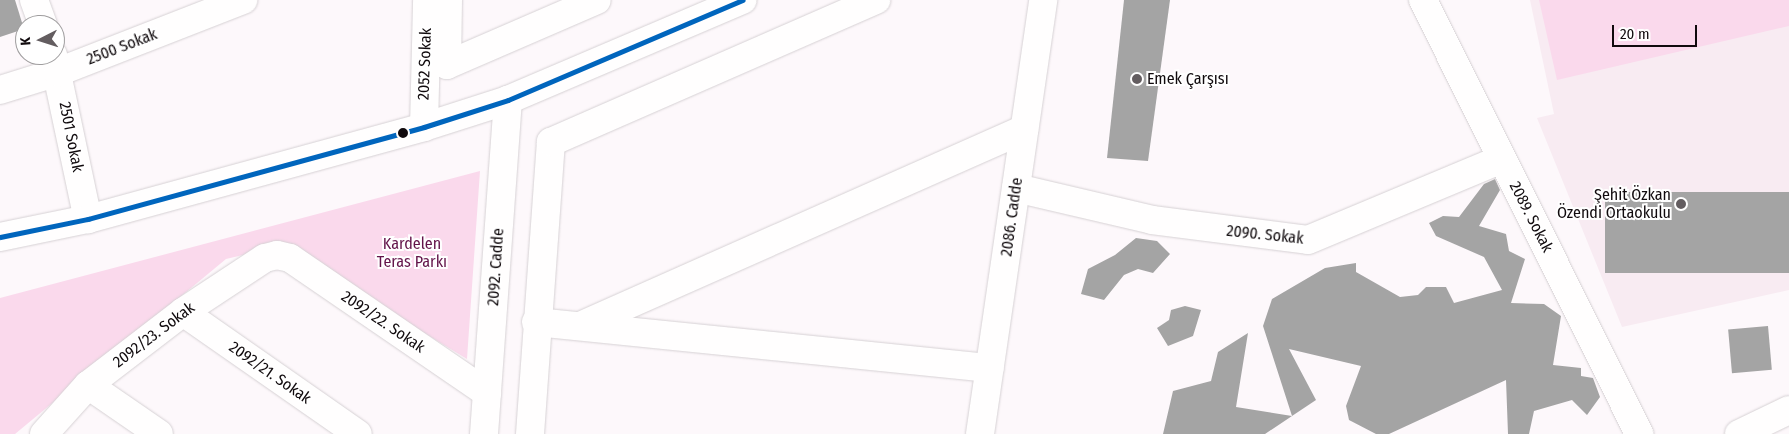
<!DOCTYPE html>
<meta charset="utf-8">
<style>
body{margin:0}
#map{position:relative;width:1789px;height:434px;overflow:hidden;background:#fdf8fb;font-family:"Fira Sans Condensed",sans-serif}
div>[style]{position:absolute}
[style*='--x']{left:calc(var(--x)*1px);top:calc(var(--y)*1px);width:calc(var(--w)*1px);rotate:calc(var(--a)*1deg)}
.built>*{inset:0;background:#f8ebf2}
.green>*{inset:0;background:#fad9ec}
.building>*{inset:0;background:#a4a4a4;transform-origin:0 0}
.roads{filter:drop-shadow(0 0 1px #d6d1d4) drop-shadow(0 0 1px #d6d1d4)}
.minor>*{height:28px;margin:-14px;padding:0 14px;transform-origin:14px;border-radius:14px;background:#fffefe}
.bus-1>*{height:5px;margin:-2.5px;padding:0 2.5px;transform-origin:2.5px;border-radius:2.5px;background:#0065bd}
.dots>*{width:14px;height:14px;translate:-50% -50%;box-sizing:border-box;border:2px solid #fff;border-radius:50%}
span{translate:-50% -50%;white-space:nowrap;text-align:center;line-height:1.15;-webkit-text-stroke:4px #fff;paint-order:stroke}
.street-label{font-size:16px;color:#100a0d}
.poi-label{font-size:16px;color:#100a0d}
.left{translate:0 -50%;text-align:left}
.right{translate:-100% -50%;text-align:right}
.park-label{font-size:16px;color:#63144a}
.north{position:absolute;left:15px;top:15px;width:50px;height:50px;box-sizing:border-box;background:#fff;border:1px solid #9f9d9e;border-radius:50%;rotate:265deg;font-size:14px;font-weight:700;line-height:20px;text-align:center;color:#100a0d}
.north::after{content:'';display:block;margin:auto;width:18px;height:22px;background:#635d60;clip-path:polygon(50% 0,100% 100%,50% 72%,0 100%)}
.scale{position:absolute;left:1612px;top:25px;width:85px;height:22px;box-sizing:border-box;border:2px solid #100a0d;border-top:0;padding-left:6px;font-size:15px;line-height:18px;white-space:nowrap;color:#100a0d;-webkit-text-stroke:4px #fff;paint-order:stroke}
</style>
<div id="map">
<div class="built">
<div style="clip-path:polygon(1530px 0,1789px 0,1789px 290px,1622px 327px,1537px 118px,1554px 114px)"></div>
</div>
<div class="green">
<div style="clip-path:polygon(1539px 0,1789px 0,1789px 26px,1557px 80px)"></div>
<div style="clip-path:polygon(480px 171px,467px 359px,281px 246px,226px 259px,15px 434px,0 434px,0 298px)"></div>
</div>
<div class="building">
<div style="clip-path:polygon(0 0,15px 0,24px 29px,0 37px)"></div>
<div style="clip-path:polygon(1124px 0,1170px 0,1148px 161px,1107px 158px)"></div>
<div style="clip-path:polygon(1495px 179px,1500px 190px,1479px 226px,1506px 234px,1509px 251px,1525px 259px,1511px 303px,1544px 304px,1561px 316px,1553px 365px,1581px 368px,1581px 376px,1593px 378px,1600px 397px,1587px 415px,1572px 400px,1534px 411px,1529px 434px,1508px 434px,1506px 380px,1389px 434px,1376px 434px,1349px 420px,1346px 406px,1361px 366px,1289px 349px,1316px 400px,1292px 416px,1263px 326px,1272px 299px,1325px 268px,1356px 263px,1356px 272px,1400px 297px,1418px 295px,1426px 287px,1446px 287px,1454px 303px,1502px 290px,1484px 257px,1436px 236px,1429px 223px,1443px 216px,1459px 217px,1484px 184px)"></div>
<div style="left:1789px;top:192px;width:81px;height:184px;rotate:90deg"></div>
<div style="clip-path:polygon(1136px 238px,1157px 241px,1170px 254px,1153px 273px,1138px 269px,1124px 275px,1104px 300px,1081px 294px,1088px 269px,1115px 255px)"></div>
<div style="clip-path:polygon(1185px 306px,1201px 310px,1193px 336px,1168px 346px,1157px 328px,1169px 320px,1171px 310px)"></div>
<div style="left:1768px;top:326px;width:44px;height:40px;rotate:85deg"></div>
<div style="clip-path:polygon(1248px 333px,1236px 407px,1292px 416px,1265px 434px,1163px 434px,1173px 391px,1211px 381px,1218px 352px)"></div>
</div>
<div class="roads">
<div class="minor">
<div style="--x:34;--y:0;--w:27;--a:70"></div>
<div style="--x:448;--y:0;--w:65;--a:90.9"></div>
<div style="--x:447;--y:65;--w:163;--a:-23.4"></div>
<div style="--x:1423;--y:0;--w:485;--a:63.5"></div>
<div style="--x:53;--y:55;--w:168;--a:78"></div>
<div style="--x:0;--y:90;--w:61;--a:-17.2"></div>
<div style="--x:58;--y:72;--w:199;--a:-21.3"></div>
<div style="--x:424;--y:127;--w:127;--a:-88.6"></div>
<div style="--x:1016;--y:188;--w:140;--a:13.2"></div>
<div style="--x:1152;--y:220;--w:157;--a:7.3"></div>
<div style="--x:1308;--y:240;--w:210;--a:-22.7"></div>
<div style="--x:0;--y:237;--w:90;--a:-11.6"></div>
<div style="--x:88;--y:219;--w:348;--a:-15.3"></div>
<div style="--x:424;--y:127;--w:88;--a:-17.8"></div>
<div style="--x:508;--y:100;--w:255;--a:-23.1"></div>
<div style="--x:183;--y:312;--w:213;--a:34.9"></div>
<div style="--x:536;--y:322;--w:456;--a:5.8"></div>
<div style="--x:580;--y:326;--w:486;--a:-23.9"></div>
<div style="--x:88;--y:385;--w:86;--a:34.6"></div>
<div style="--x:44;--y:434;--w:66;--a:-48.1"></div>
<div style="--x:88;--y:385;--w:120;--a:-37.5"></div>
<div style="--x:183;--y:312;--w:98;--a:-33.4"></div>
<div style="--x:265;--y:258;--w:12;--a:-14"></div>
<div style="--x:277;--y:255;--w:13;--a:13"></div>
<div style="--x:290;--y:258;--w:239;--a:34.4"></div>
<div style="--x:484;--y:434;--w:335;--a:-85.9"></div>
<div style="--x:530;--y:434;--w:293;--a:-85.9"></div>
<div style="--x:551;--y:142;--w:355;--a:-23.6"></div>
<div style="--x:980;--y:434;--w:439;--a:-81.7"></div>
<div style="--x:1739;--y:434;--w:55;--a:-25.6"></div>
</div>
</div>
<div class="bus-1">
<div style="--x:0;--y:237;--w:90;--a:-11.6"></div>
<div style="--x:88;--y:219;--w:348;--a:-15.3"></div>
<div style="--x:424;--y:127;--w:88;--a:-17.8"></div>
<div style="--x:508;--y:100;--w:255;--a:-23.1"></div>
</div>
<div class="dots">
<div style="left:1137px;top:79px;background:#635d60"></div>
<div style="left:403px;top:133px;background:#100a0d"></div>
<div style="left:1681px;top:204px;background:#635d60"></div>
</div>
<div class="street-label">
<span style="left:122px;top:47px;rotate:-21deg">2500 Sokak</span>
<span style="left:425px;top:64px;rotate:-88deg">2052 Sokak</span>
<span style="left:71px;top:137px;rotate:79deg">2501 Sokak</span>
<span style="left:1012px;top:217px;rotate:-82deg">2086. Cadde</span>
<span style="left:1531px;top:217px;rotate:63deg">2089. Sokak</span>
<span style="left:1265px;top:235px;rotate:6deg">2090. Sokak</span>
<span style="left:496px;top:267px;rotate:-86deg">2092. Cadde</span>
<span style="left:383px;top:322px;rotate:34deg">2092/22. Sokak</span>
<span style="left:154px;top:335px;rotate:-37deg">2092/23. Sokak</span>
<span style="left:270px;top:373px;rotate:35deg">2092/21. Sokak</span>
</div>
<div class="poi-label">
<span class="left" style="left:1147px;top:79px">Emek Çarşısı</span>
<span class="right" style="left:1671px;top:204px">Şehit Özkan<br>Özendi Ortaokulu</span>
</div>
<div class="park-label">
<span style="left:412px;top:253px">Kardelen<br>Teras Parkı</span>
</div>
<div class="north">K</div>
<div class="scale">20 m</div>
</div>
